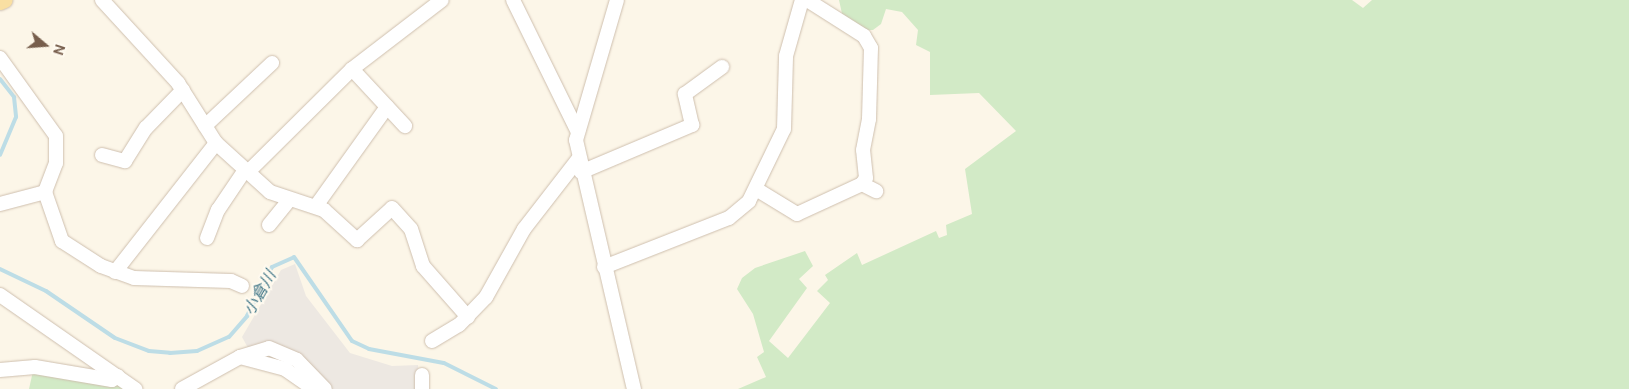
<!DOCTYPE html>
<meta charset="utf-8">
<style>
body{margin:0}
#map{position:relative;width:1629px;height:389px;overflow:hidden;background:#fcf6e8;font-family:"DM Sans","Noto Sans JP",sans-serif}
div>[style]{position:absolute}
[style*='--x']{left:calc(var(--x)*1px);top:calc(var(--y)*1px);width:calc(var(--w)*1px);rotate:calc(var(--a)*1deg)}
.industrial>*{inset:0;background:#ede8e2}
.green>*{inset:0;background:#d2eac6}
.stream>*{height:4px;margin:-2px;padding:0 2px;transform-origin:2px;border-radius:2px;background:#bddde6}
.roads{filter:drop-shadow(0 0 1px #cebfae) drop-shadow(0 0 1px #cebfae)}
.minor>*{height:14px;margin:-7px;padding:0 7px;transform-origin:7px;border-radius:7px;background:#fff}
.major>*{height:16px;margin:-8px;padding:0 8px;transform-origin:8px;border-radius:8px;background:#f9dfa2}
span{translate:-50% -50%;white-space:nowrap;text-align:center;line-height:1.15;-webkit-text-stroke:4px #fffaef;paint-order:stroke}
.water-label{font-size:16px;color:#467a8a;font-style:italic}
.north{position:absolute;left:20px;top:20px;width:50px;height:50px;-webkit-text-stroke:4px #fffaef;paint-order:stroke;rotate:108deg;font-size:14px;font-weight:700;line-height:20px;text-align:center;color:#775e4c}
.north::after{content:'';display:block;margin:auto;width:18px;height:22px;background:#775e4c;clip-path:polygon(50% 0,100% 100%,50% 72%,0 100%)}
</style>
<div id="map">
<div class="industrial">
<div style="clip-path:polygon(295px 264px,306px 296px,350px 353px,392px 366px,418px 365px,420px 389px,317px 389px,253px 357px,242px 337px,281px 270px)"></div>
</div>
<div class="green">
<div style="clip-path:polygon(839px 0,1352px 0,1363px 8px,1372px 0,1629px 0,1629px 389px,738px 389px,766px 377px,757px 357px,764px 352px,753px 314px,737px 289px,742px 278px,755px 268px,805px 251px,813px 266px,799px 279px,807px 288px,769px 341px,788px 358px,830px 303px,817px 291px,828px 280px,825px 275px,857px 253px,862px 265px,936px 231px,939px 238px,947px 235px,946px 225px,972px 214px,965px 169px,1016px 131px,979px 93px,930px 95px,930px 52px,916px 45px,918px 30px,902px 12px,886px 9px,881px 24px,873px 30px,860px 30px,843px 18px)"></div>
<div style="clip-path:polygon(33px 371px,113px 382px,123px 389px,29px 389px)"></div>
</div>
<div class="stream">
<div style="--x:0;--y:79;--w:23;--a:52"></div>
<div style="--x:14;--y:97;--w:20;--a:84"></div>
<div style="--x:16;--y:117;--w:41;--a:112.8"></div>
<div style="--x:0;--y:269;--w:51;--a:25.6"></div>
<div style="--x:46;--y:291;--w:83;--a:34.3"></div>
<div style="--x:115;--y:338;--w:36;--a:21"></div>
<div style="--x:149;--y:351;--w:21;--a:5"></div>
<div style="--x:170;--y:353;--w:27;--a:-4"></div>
<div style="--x:197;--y:351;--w:35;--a:-24"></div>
<div style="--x:229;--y:337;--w:28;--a:-49"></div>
<div style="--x:247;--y:316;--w:55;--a:-63"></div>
<div style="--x:272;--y:267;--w:24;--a:-24"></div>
<div style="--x:294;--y:257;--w:102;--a:55.4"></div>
<div style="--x:352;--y:341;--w:19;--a:25"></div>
<div style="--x:369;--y:349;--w:76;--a:10.6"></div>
<div style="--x:444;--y:363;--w:58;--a:26.6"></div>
</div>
<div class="roads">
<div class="minor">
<div style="--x:102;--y:0;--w:113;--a:47.5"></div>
<div style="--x:178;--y:83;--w:71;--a:57.7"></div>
<div style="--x:216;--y:143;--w:73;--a:42.2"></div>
<div style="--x:270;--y:192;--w:57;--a:18.4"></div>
<div style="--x:324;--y:210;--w:45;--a:42.3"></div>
<div style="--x:357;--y:240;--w:47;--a:-42.4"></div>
<div style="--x:392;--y:208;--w:28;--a:48"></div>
<div style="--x:411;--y:229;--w:39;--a:72"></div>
<div style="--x:423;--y:266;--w:68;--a:48.6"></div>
<div style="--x:513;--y:0;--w:145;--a:63.8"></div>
<div style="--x:617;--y:0;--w:146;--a:106.3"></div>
<div style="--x:576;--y:140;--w:256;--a:76.9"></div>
<div style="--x:0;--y:58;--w:96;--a:54.3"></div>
<div style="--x:56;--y:136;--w:27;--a:90"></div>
<div style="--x:56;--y:163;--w:31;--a:111"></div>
<div style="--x:45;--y:192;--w:52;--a:70.9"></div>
<div style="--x:62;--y:241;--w:46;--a:32.7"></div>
<div style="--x:101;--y:266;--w:35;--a:20"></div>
<div style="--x:134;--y:278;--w:97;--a:1.8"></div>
<div style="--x:231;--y:281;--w:12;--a:24"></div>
<div style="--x:352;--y:69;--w:78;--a:47.1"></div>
<div style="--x:205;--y:126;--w:92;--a:-43.2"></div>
<div style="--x:102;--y:155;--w:24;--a:15"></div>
<div style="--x:125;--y:161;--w:39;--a:-58"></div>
<div style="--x:146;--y:128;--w:53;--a:-45.8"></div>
<div style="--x:248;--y:172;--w:146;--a:-44.7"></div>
<div style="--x:352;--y:69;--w:113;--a:-37.5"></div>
<div style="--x:581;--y:172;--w:121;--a:-22.9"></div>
<div style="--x:692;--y:125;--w:32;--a:-103"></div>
<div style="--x:685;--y:94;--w:46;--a:-36.1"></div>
<div style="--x:862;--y:184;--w:16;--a:27"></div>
<div style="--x:756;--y:189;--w:48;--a:31.4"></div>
<div style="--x:797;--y:214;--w:72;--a:-24.8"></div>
<div style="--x:862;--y:184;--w:7;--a:-56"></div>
<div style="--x:866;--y:178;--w:28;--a:-96"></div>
<div style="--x:863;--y:150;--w:32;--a:-79"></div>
<div style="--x:869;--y:119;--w:71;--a:-88.4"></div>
<div style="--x:871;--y:48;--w:14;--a:-120"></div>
<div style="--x:864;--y:36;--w:67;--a:-147.7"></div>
<div style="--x:0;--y:204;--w:47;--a:-14.9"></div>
<div style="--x:316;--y:206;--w:122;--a:-54.4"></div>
<div style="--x:269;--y:225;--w:33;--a:-51"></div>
<div style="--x:207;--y:238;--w:30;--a:-69"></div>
<div style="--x:218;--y:210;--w:48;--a:-56"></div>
<div style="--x:604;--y:267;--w:134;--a:-21.4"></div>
<div style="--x:729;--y:218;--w:26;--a:-40"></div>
<div style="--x:749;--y:201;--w:80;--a:-64.1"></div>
<div style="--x:784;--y:129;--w:73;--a:-88.4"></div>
<div style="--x:786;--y:56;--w:58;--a:-74.1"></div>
<div style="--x:115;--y:272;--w:164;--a:-51.9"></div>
<div style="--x:0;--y:295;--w:165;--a:34.8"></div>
<div style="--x:432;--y:341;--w:31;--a:-31"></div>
<div style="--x:459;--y:325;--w:39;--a:-46"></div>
<div style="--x:486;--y:297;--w:78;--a:-60.8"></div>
<div style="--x:524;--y:229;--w:90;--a:-52.2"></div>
<div style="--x:240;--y:357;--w:47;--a:14.9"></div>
<div style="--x:285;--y:369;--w:35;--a:35"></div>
<div style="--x:0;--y:370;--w:35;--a:-5"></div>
<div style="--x:35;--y:367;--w:78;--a:9.6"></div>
<div style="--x:112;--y:380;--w:7;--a:-34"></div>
<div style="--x:422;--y:375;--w:14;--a:90"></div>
<div style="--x:182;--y:389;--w:66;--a:-28.9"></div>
<div style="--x:240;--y:357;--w:30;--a:-17"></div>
<div style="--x:269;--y:348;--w:30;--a:23"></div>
<div style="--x:297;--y:360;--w:40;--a:46"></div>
</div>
<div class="major">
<div style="--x:0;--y:2;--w:5;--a:-22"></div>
</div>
</div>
<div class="water-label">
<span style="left:260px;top:293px;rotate:-60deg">小倉川</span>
</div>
<div class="north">N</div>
</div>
